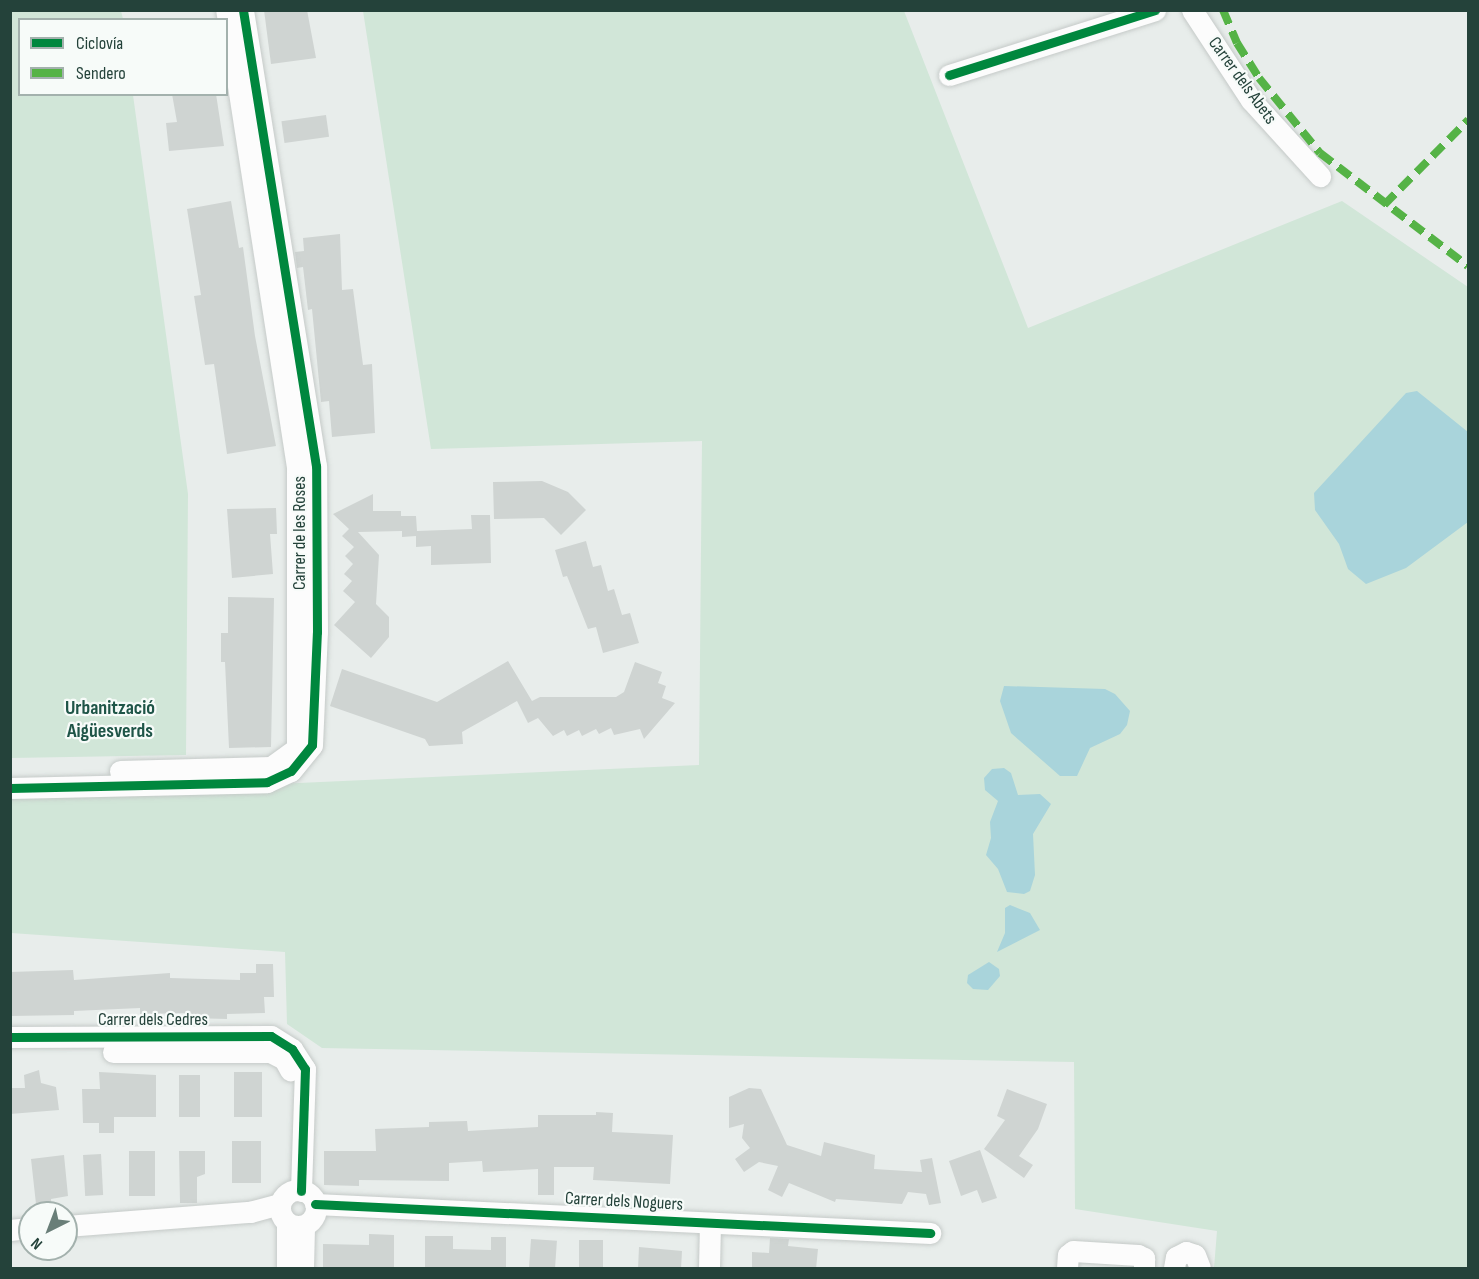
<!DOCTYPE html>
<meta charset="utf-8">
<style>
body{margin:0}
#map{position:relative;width:1479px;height:1279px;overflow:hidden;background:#e8edeb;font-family:"Sofia Sans Condensed",sans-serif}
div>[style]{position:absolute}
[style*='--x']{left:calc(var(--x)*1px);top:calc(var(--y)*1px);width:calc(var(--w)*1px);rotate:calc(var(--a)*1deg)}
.green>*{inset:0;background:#d1e6d8}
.water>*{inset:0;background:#a9d4db}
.building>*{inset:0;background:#cfd4d2;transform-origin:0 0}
.roads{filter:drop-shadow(0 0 2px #c5cac8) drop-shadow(0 0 2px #c5cac8)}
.minor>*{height:21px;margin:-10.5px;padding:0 10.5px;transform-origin:10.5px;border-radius:10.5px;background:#fcfcfc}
.minor>.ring{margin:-10.5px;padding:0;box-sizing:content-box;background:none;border:21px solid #fcfcfc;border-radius:50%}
.quiet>*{height:8px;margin-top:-4px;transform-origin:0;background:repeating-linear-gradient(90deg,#55b346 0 15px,transparent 0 23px)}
.cycleway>*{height:9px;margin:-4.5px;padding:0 4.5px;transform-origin:4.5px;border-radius:4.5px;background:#00873e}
span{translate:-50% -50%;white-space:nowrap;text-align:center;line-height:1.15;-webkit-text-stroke:4.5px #f7fbf9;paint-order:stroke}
.street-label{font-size:18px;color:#24423a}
.neighbourhood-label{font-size:20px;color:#1f5548;font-weight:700}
.frame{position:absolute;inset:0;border:12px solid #24423a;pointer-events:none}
.legend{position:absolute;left:18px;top:18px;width:210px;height:78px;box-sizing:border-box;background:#f7fbf9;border:2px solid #a3b1ad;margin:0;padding:8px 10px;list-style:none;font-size:18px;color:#24423a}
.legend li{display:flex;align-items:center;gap:12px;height:30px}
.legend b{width:30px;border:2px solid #a3b1ad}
.north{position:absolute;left:18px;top:1201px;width:60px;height:60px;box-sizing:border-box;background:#f7fbf9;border:2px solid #a3b1ad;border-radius:50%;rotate:222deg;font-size:16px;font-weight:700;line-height:24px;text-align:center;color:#24423a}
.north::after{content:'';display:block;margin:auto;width:21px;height:27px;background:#697e78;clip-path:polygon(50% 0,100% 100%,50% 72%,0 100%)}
</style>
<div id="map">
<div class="green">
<div style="clip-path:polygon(10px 11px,121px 11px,123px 19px,20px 20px,20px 94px,133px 95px,188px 494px,186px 755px,11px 758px)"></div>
<div style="clip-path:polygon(363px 11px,904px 11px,1028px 328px,1342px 201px,1468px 287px,1468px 1268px,1214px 1268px,1217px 1231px,1075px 1209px,1074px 1062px,322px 1048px,287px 1024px,285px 952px,11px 933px,10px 796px,699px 765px,702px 441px,431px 449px)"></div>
</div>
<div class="water">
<div style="clip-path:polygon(1417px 391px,1468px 432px,1468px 522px,1406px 568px,1366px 584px,1348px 569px,1339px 544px,1315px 510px,1314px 493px,1406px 393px)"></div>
<div style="clip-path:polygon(1004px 686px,1105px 689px,1115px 694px,1130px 711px,1127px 725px,1120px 734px,1090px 748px,1077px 776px,1060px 776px,1011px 733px,1000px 701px)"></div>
<div style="clip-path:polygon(1004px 768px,1011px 773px,1018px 795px,1040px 794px,1051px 804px,1033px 834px,1035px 875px,1030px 891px,1024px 894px,1007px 892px,998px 869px,986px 855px,991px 838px,990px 822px,998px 801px,985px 790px,984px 778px,992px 769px)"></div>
<div style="clip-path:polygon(1010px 905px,1030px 913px,1040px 930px,997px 952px,1005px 933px,1005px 908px)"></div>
<div style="clip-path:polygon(989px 962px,999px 969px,1000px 976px,988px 990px,973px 989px,967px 983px,968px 975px)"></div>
</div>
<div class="building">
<div style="clip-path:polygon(264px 10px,307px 10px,316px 58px,271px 64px)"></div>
<div style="clip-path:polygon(172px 94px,216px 94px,224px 146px,169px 151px,166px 123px,177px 122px)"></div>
<div style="left:326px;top:115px;width:22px;height:45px;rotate:82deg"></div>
<div style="clip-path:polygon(231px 201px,239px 248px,243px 247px,255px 336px,276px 446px,227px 454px,214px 364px,205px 365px,194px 296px,201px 295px,187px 209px)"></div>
<div style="clip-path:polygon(340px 234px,342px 290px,353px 289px,363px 365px,372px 364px,375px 433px,332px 437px,329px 401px,321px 402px,312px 309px,308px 310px,303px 267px,297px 268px,295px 252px,304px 251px,303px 238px)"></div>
<div style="clip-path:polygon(542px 481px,568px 492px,586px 510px,561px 535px,544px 518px,494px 519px,493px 482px)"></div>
<div style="clip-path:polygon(373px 494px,373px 511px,401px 511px,401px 516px,416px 516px,417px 531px,472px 529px,471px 515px,490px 515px,491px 563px,431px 565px,431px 546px,416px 547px,416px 536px,402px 537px,402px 531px,358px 532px,379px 555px,376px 604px,389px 617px,389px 637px,371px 658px,334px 625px,355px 602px,343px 591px,352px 581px,344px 574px,353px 564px,345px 556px,354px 547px,342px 536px,349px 529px,333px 514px)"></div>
<div style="clip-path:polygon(276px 508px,277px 534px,270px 534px,273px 574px,232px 578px,227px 509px)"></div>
<div style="clip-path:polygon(586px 541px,593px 567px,601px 565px,608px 591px,614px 589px,622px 615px,630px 613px,639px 643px,603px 653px,596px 627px,588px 629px,567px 576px,563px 577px,555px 550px)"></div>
<div style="clip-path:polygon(228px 597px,274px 598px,271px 747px,229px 748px,225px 662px,221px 662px,221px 633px,228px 633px)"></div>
<div style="clip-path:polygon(508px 661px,532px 701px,540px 697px,616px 697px,624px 692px,635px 662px,662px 672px,658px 683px,666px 686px,662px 698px,675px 703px,644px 739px,640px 729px,614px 735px,611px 728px,599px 734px,596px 729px,582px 736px,579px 730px,567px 736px,564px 730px,553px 736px,538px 718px,528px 723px,517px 701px,462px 732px,463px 744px,429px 746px,425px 739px,330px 706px,342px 669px,437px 702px)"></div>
<div style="clip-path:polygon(256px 964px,273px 964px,274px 997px,264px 997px,265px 1013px,227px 1014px,227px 1019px,190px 1018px,190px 1013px,140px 1014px,140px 1008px,74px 1011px,74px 1015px,10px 1016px,10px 972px,73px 970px,74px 980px,170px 973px,170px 978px,240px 980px,240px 973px,256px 973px)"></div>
<div style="clip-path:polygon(39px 1070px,41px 1083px,56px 1087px,59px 1110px,10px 1114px,10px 1088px,25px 1088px,24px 1075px)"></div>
<div style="clip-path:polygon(99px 1072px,156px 1075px,156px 1117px,114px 1117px,114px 1133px,99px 1133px,99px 1123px,83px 1123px,82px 1089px,100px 1089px)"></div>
<div style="left:234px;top:1072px;width:28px;height:45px"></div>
<div style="left:179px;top:1075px;width:21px;height:42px"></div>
<div style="clip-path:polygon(749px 1088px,761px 1089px,787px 1145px,821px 1156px,824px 1142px,875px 1155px,874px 1169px,922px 1172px,920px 1160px,932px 1158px,941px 1203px,929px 1205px,926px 1194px,908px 1192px,902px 1204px,836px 1199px,835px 1202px,789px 1183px,782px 1197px,768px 1190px,778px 1166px,759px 1162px,744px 1172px,735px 1159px,750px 1148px,742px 1138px,744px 1124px,729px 1128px,729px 1097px)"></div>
<div style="clip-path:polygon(1007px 1089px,1047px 1104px,1038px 1129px,1019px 1156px,1033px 1165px,1024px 1178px,984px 1149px,1005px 1120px,997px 1116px)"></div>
<div style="clip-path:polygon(596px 1112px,613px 1113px,612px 1132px,673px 1135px,670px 1184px,593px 1180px,594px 1167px,554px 1167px,554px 1195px,538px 1195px,538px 1169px,483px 1172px,482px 1161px,449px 1163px,449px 1181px,359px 1180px,359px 1186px,324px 1185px,324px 1151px,376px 1151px,375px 1129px,429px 1127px,429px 1122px,467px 1121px,468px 1131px,538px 1127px,538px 1115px,596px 1115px)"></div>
<div style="left:232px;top:1141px;width:29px;height:42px"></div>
<div style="clip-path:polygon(980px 1150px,997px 1198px,982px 1203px,977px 1190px,961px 1196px,949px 1161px)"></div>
<div style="left:129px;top:1151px;width:26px;height:45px"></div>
<div style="clip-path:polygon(179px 1151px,205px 1151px,205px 1174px,197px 1177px,197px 1203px,180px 1203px)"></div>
<div style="left:101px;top:1154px;width:41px;height:18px;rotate:87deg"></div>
<div style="clip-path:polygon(64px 1155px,68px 1196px,51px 1199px,52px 1213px,37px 1213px,31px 1159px)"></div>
<div style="clip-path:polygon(369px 1234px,394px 1235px,394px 1269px,323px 1269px,323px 1244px,369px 1245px)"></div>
<div style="clip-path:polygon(425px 1236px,453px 1236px,453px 1249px,491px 1250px,491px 1237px,506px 1237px,506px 1269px,425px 1269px)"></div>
<div style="clip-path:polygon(770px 1238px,789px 1239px,788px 1246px,818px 1249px,816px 1269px,752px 1269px,752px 1252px,769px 1253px)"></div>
<div style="left:531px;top:1239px;width:26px;height:30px;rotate:4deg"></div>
<div style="left:579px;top:1240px;width:24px;height:29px"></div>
<div style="clip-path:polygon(639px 1247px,682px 1251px,681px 1269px,638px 1269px)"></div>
</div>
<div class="roads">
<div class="minor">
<div style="--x:1192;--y:10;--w:108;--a:56.8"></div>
<div style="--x:1251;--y:100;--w:103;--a:47.8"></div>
<div style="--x:949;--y:75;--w:216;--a:-17.5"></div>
<div style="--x:120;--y:771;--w:151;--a:-1.5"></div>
<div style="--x:271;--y:767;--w:32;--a:-36"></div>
<div style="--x:297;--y:748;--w:281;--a:-90"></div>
<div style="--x:297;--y:467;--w:462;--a:-98.8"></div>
<div style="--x:10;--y:788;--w:257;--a:-1.3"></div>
<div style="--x:267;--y:782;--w:26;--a:-25"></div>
<div style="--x:291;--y:771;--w:33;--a:-51"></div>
<div style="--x:312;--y:745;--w:113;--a:-87.5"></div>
<div style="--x:317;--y:632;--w:166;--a:-90.3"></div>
<div style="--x:316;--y:466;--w:462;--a:-99.1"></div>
<div style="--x:10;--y:1037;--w:261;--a:-0.2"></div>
<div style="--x:271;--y:1036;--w:25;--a:32"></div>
<div style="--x:292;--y:1049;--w:24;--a:57"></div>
<div style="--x:305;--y:1069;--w:122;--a:91.9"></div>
<div style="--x:113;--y:1052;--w:157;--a:0"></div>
<div style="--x:270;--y:1052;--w:16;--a:27"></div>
<div style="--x:284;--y:1059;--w:13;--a:61"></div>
<div class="ring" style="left:280px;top:1190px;width:15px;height:15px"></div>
<div style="--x:315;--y:1204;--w:616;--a:2.7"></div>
<div style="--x:66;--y:1226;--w:185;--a:-4.4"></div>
<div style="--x:250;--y:1212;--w:31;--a:-15"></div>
<div style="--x:10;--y:1230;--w:20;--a:-6"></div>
<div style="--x:287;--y:1268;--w:45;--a:-90"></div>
<div style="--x:303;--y:1268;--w:42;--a:-88.6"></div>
<div style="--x:709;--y:1268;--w:45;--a:-88.7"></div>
<div style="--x:1067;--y:1268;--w:13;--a:-86"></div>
<div style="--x:1068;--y:1255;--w:6;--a:-39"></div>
<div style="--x:1073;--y:1251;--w:65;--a:3.5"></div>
<div style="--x:1138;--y:1255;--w:7;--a:27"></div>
<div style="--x:1144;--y:1258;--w:10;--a:90"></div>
<div style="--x:1174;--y:1268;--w:11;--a:-80"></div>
<div style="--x:1176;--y:1257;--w:11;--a:-27"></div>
<div style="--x:1186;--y:1252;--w:9;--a:18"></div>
<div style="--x:1195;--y:1255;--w:14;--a:69"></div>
</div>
</div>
<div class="quiet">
<div style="--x:1223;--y:10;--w:36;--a:67"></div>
<div style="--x:1237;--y:43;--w:41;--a:57.8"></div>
<div style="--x:1259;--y:78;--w:97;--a:50.9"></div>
<div style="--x:1320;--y:153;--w:186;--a:37.4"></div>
<div style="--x:1384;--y:205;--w:120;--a:-45.3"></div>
</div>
<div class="cycleway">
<div style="--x:949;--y:75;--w:216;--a:-17.5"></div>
<div style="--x:10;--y:788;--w:257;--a:-1.3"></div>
<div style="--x:267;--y:782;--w:26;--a:-25"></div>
<div style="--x:291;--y:771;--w:33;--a:-51"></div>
<div style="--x:312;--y:745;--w:113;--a:-87.5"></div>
<div style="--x:317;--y:632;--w:166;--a:-90.3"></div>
<div style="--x:316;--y:466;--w:462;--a:-99.1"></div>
<div style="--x:10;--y:1037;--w:261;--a:-0.2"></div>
<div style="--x:271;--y:1036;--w:25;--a:32"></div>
<div style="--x:292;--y:1049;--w:24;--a:57"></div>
<div style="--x:305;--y:1069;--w:122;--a:91.9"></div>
<div style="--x:315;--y:1204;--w:616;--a:2.7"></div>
</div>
<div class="street-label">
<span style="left:1242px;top:81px;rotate:54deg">Carrer dels Abets</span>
<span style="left:300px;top:533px;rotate:-90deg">Carrer de les Roses</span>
<span style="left:153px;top:1020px">Carrer dels Cedres</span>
<span style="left:624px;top:1202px;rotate:3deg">Carrer dels Noguers</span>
</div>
<div class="neighbourhood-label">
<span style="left:110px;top:720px">Urbanització<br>Aigüesverds</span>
</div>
<div class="frame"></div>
<ul class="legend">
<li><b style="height:8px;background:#00873e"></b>Ciclovía</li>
<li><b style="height:8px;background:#55b346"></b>Sendero</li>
</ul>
<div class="north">N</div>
</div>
